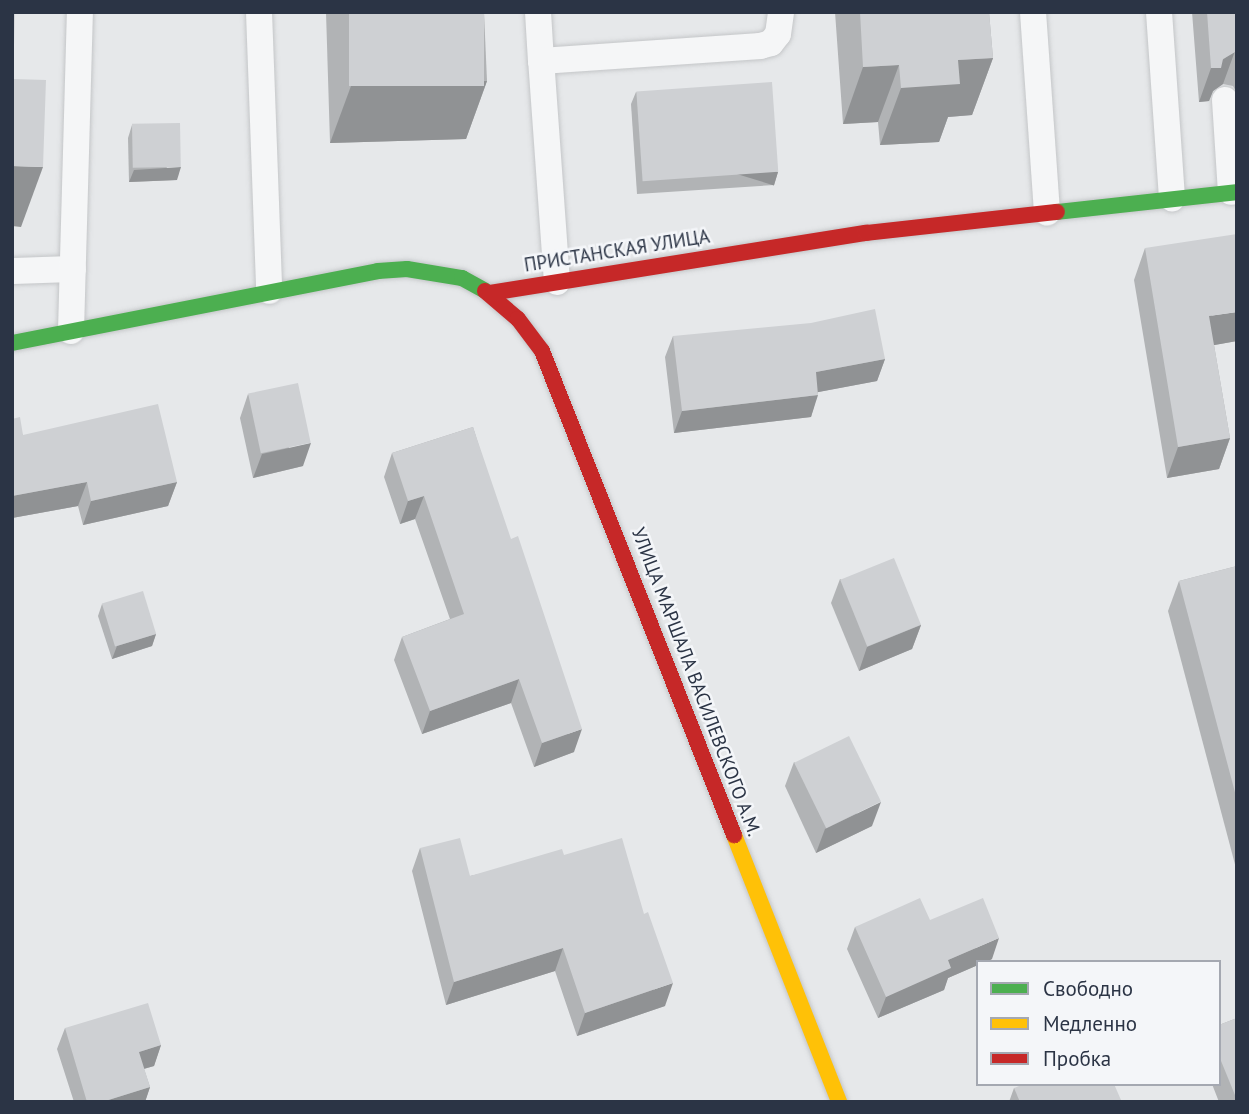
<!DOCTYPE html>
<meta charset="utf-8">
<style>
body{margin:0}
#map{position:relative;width:1249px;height:1114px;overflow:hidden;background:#e6e8ea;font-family:"PT Sans",sans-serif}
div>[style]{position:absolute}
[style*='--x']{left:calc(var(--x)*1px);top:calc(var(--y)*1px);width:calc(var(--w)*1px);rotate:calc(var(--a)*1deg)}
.roads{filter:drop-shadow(0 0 2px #c4c6c8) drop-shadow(0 0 2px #c4c6c8)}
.lane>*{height:26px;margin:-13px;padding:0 13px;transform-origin:13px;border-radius:13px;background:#f5f6f7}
.fast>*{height:16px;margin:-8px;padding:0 8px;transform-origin:8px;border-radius:8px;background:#4caf50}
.slow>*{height:16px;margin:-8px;padding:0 8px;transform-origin:8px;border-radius:8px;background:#ffc107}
.jam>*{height:16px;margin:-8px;padding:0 8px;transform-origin:8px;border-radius:8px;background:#c62828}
.wall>*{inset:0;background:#b1b3b5}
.shaded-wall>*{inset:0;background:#909294;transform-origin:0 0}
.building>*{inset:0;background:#ced0d3;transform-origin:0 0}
span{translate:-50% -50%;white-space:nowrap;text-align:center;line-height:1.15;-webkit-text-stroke:5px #f4f6f9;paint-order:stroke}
.street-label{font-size:19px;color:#2b3445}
.frame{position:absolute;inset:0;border:14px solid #2b3445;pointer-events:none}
.legend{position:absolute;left:976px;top:960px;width:245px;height:126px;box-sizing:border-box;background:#f4f6f9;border:2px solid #a4a8b1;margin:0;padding:9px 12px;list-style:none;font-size:21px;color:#2b3445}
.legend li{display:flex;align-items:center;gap:14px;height:35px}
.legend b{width:35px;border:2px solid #a4a8b1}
</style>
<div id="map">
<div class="roads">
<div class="lane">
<div style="--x:259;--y:12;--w:279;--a:87.9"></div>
<div style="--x:538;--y:12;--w:49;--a:86.5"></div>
<div style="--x:1033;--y:12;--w:201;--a:86"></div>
<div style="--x:1159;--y:12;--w:187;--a:86"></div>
<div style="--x:1225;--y:100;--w:92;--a:86.3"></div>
<div style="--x:12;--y:271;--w:61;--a:-1.9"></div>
<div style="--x:557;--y:282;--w:222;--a:-94.1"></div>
<div style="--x:541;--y:61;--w:220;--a:-3.9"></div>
<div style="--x:760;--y:46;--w:11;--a:-15"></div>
<div style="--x:771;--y:43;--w:11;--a:-52"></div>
<div style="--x:778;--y:34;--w:22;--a:-82"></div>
<div style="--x:71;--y:331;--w:319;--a:-88.4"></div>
</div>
<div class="fast">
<div style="--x:1057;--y:212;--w:181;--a:-6.3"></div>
<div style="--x:12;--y:343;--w:373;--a:-11.1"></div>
<div style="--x:378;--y:271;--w:29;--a:-4"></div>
<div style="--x:407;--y:269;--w:56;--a:9.3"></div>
<div style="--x:462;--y:278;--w:26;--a:29"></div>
</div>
<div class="slow">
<div style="--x:734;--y:835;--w:287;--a:68.5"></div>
</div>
<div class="jam">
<div style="--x:485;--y:291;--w:43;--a:40.3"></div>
<div style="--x:518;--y:319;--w:40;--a:53"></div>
<div style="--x:542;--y:351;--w:521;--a:68.36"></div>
<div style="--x:490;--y:293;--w:381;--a:-9.1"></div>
<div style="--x:866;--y:233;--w:192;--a:-6.3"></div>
</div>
</div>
<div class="wall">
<div style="clip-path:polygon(326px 12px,484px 12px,487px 81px,466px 139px,330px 143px)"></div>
<div style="clip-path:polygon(835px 12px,989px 12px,993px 58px,972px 115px,948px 117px,939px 142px,880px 145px,878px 122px,843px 124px)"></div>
<div style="clip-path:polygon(1192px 12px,1237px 12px,1237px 93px,1233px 86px,1223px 84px,1213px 91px,1209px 101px,1199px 102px)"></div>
<div style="clip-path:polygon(636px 92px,778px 172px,774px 185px,637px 194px,631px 104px)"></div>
<div style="clip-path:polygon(132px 125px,177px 180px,129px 182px,128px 138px)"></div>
<div style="clip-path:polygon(1145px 248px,1237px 341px,1214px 345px,1230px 438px,1219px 469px,1167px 478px,1134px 280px)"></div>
<div style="clip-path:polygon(673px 336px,885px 359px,877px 381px,818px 392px,811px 417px,674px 433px,665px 357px)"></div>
<div style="clip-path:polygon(248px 394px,303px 466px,253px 478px,240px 418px)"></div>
<div style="clip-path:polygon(12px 419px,23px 435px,177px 482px,168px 506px,83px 525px,78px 506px,12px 518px)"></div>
<div style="clip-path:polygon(473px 427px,574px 752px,534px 767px,511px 703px,422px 734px,394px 660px,402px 637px,450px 619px,415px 519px,400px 524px,384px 477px,392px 453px)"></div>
<div style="clip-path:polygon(1237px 566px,1237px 872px,1168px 611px,1179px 581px)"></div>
<div style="clip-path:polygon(840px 579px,921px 625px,912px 649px,859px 671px,831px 603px)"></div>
<div style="clip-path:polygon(102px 604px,156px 634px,152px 646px,112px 659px,98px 616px)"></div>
<div style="clip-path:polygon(794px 762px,872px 826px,816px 853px,785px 786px)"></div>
<div style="clip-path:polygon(420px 848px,470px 876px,564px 855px,665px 1006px,577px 1036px,555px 971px,446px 1005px,412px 871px)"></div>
<div style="clip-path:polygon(930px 920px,992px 959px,986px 962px,978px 962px,978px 965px,948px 978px,944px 990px,878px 1018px,847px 949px,855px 927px)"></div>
<div style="clip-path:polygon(1237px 1018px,1237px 1102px,1219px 1102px,1212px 1084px,1219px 1084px,1219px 1025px)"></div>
<div style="clip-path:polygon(65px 1028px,161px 1045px,154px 1066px,144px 1069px,150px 1087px,145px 1102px,74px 1102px,57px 1049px)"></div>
<div style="clip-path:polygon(1014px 1088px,1121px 1100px,1121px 1102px,1009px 1102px)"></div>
</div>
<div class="shaded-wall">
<div style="clip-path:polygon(1235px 51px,1223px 84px,1213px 91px,1209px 101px,1199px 102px,1211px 68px)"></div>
<div style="clip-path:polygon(993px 58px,972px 115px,948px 117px,939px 142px,880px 145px,901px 88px,958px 60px)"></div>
<div style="clip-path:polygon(899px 65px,878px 122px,843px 124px,863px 67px)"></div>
<div style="clip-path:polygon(487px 81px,466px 139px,330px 143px,351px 86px)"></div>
<div style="clip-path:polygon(12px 166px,43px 167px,21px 227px,12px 226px)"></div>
<div style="clip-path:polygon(181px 167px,177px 180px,129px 182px,134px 170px)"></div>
<div style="left:778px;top:172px;width:14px;height:136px;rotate:107deg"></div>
<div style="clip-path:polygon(1237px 312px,1237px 341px,1198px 348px,1209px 316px)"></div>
<div style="clip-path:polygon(885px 359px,877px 381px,808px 394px,816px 372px)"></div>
<div style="clip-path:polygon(818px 395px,811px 417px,674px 433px,682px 411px)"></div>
<div style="clip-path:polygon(1230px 438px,1219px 469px,1167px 478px,1178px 447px)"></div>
<div style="clip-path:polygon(311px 443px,303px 466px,253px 478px,262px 454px)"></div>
<div style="clip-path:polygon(87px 482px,78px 506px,12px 518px,12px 496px)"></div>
<div style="clip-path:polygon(177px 482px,168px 506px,83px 525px,91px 501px)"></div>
<div style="clip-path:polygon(424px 496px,415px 519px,400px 524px,408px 501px)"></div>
<div style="clip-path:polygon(921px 625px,912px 649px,859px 671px,867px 647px)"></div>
<div style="clip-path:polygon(156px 634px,152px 646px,112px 659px,117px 646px)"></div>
<div style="clip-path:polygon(519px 679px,511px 703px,422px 734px,430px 711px)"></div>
<div style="clip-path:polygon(582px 729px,574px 752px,534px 767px,542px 743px)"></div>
<div style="clip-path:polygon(881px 802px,872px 826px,816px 853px,825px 829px)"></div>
<div style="clip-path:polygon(999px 938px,992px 959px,986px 962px,978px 962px,978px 965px,948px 978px,944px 990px,878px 1018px,886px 997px,948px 960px)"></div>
<div style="clip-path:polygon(563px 948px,555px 971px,446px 1005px,454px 982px)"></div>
<div style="clip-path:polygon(673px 983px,665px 1006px,577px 1036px,585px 1013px)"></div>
<div style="clip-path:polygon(161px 1045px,154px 1066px,132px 1072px,139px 1052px)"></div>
<div style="clip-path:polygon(150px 1087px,145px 1102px,102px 1102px)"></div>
</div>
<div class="building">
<div style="clip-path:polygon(12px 12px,15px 12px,13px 79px,46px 80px,43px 167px,12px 166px)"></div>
<div style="left:349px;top:12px;width:135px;height:74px"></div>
<div style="clip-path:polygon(860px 12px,989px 12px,993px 58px,958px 60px,960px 84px,901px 88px,899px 65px,863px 67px)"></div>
<div style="clip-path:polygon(1207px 12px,1237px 12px,1237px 51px,1223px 59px,1221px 68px,1211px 68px)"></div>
<div style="left:772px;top:82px;width:90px;height:136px;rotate:86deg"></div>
<div style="left:180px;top:123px;width:44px;height:48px;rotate:89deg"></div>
<div style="clip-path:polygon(1237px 234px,1237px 312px,1209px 316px,1230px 438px,1178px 447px,1145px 248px)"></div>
<div style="clip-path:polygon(875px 309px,885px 359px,816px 372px,818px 395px,682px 411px,673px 336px,811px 323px)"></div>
<div style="left:298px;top:383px;width:61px;height:51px;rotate:78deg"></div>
<div style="clip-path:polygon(158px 404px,177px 482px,91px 501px,87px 482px,12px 496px,12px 419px,20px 417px,23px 435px)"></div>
<div style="clip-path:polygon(473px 427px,511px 539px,518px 536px,582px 729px,542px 743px,519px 679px,430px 711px,402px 637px,464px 614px,424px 496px,408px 501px,392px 453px)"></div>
<div style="left:894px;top:558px;width:72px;height:58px;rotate:68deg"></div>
<div style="clip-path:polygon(1237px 566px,1237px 800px,1179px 581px)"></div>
<div style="left:143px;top:591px;width:45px;height:43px;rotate:73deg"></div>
<div style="left:849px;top:736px;width:73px;height:61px;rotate:64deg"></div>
<div style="clip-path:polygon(460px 838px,470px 876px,562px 849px,564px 855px,622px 838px,644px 914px,648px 912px,673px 983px,585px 1013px,563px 948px,454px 982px,420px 848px)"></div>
<div style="clip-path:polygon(920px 898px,930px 920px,983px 898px,999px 938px,948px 960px,951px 968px,886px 997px,855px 927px)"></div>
<div style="clip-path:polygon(148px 1003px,161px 1045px,139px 1052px,150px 1087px,102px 1102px,87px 1102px,65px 1028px)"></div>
<div style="clip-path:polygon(1237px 1018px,1237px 1100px,1219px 1056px,1219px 1025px)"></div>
<div style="clip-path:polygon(1024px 1084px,1114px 1084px,1121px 1100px,1118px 1102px,1020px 1102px,1014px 1088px)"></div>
</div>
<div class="street-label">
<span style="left:617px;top:251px;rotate:-9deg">ПРИСТАНСКАЯ УЛИЦА</span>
<span style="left:696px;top:682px;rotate:69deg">УЛИЦА МАРШАЛА ВАСИЛЕВСКОГО А.М.</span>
</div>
<div class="frame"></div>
<ul class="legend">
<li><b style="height:9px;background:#4caf50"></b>Свободно</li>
<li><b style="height:9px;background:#ffc107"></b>Медленно</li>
<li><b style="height:9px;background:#c62828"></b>Пробка</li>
</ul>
</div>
